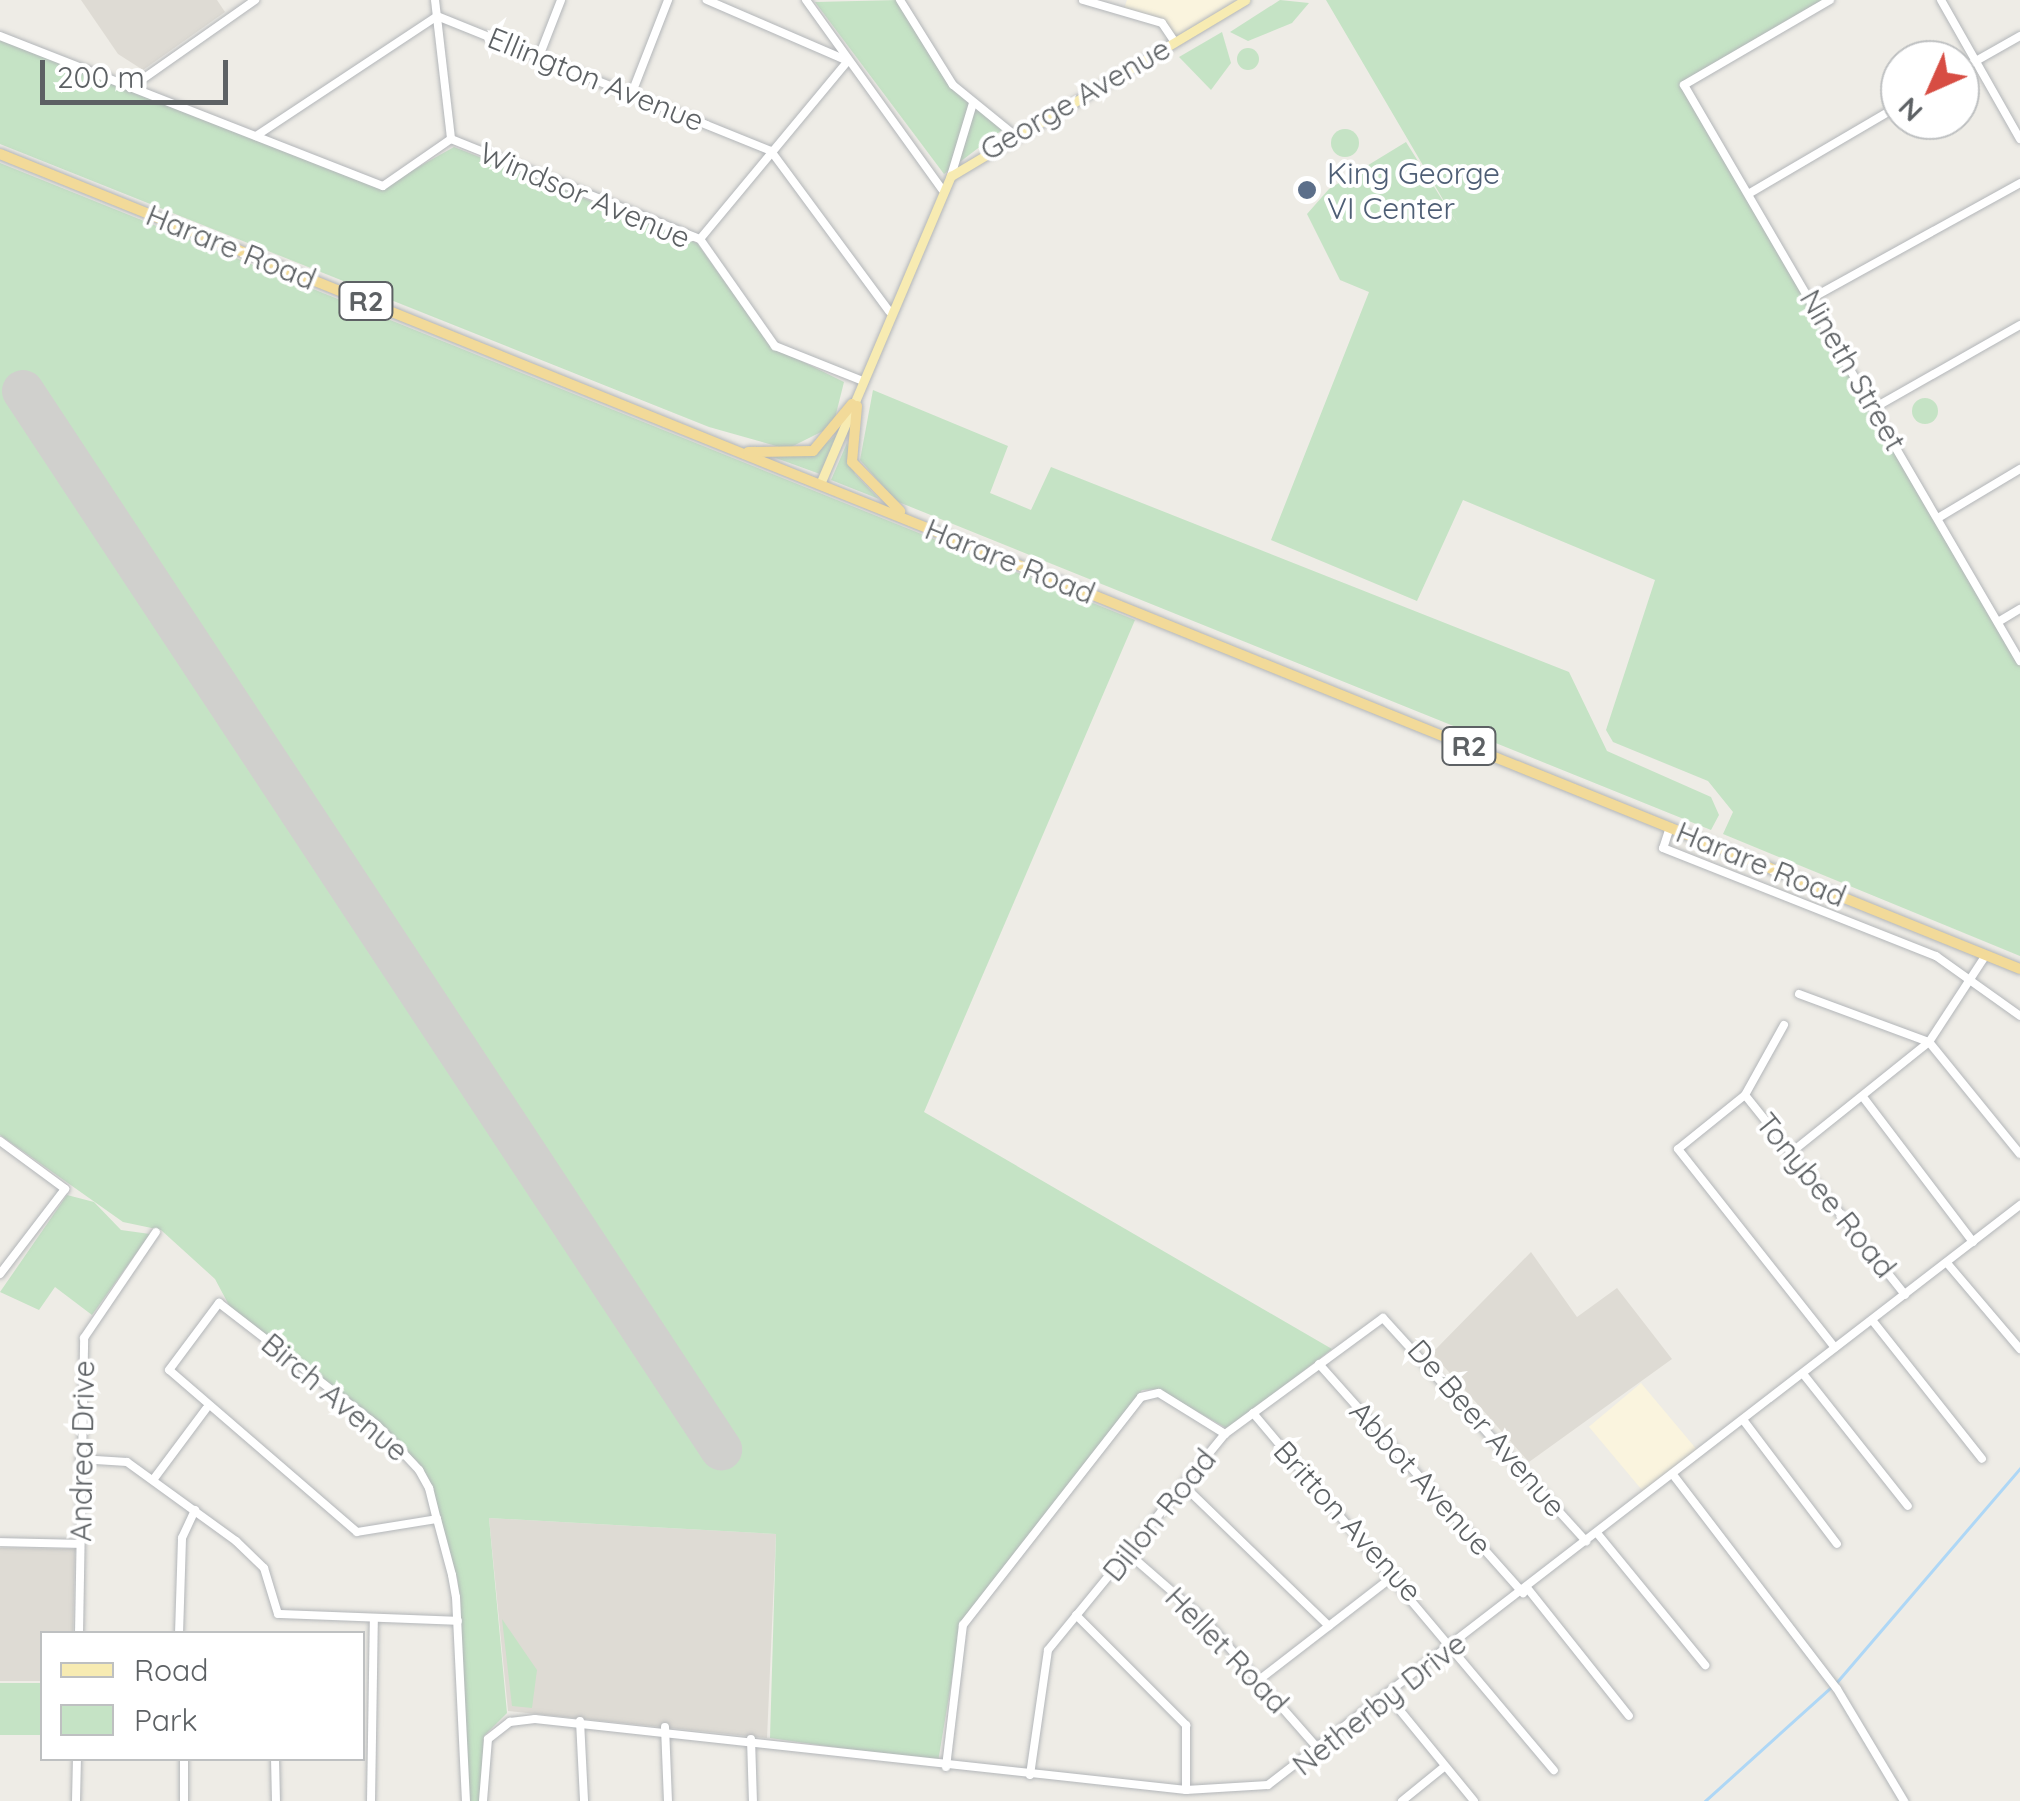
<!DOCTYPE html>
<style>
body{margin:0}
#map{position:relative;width:2020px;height:1801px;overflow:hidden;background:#eeece6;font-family:Quicksand,sans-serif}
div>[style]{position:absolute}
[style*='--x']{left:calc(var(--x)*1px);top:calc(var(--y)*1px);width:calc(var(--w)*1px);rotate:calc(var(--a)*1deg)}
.commercial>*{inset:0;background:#faf4de;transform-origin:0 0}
.education>*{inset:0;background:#dedbd4}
.green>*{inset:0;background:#c5e3c5;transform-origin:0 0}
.round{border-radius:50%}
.stream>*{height:2.5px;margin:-1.25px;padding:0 1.25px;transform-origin:1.25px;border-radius:1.25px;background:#aed7f6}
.runway>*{height:42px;margin:-21px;padding:0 21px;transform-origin:21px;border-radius:21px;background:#d0d0cd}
.roads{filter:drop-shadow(0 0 2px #b3b6b9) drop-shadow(0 0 2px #b3b6b9)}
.minor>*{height:8px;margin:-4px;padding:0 4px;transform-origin:4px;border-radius:4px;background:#fff}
.major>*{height:9px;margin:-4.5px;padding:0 4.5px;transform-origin:4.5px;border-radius:4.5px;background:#f7ebb2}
.highway>*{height:10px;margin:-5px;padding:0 5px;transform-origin:5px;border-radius:5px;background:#f2da99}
.dots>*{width:28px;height:28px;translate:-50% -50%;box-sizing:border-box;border:5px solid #fff;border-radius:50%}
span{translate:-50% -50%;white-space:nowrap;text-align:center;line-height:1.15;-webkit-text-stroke:8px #fff;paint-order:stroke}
.shield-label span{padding:2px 8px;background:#fff;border:2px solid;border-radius:8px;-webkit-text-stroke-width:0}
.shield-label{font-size:28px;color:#5d6164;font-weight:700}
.street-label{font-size:30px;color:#5d6164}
.service-label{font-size:30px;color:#4e5e75}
.left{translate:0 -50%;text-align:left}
.legend{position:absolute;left:40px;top:1631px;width:325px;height:130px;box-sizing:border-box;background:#fff;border:2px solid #bec0c1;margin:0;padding:12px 18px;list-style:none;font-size:30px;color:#5d6164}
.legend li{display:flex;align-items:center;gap:20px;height:50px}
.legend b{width:50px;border:2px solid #bec0c1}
.north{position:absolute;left:1880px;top:40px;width:100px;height:100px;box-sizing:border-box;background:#fff;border:2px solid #bec0c1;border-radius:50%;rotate:225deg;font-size:28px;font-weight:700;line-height:40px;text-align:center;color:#5d6164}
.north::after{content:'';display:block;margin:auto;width:35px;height:45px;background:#d74d43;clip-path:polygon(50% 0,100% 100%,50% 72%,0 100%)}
.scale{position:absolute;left:40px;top:60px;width:188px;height:45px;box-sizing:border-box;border:5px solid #5d6164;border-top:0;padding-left:12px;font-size:30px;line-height:35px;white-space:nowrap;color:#5d6164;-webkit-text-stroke:8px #fff;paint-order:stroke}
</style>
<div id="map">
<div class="commercial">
<div style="clip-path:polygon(1127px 0,1238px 0,1175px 37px,1163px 21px,1123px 12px)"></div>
<div style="left:1641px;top:1383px;width:89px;height:68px;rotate:50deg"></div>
</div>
<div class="education">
<div style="clip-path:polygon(81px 0,217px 0,225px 12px,143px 70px,118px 54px)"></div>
<div style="clip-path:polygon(1531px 1252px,1577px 1317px,1617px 1288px,1672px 1359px,1529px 1462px,1432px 1353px)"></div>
<div style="clip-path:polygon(489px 1518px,776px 1534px,767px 1738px,508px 1711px)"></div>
<div style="clip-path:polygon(0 1548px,75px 1549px,73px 1633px,42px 1634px,42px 1681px,0 1681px)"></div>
</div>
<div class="green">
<div style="clip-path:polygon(899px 0,937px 66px,1002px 130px,944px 174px,815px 2px)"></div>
<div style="clip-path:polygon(1280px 0,1309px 3px,1292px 23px,1248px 41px,1230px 32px)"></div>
<div style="clip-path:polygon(1326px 0,1827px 0,1681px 83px,2020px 666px,2020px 956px,1723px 834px,1733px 812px,1708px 781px,1613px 742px,1606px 730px,1655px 580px,1463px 500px,1417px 601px,1271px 540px,1369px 292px,1340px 280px,1307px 214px,1329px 189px,1406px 142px,1458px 225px)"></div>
<div style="clip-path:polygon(1222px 32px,1231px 63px,1211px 90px,1179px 57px)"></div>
<div style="clip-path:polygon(0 38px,381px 188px,454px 147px,697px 243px,771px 346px,844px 382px,833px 426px,787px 449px,709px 427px,0 144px)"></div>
<div class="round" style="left:1237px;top:48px;width:22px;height:22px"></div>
<div class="round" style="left:1331px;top:129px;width:28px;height:28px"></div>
<div style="clip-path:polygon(0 163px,1135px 620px,924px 1112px,1332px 1349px,1228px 1429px,1157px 1389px,1142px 1390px,961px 1624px,938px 1762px,770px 1738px,776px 1534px,489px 1518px,507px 1713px,484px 1736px,480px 1801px,469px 1801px,458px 1581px,417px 1461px,231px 1309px,215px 1279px,161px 1230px,123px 1222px,0 1135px)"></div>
<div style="clip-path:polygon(873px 390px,1008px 446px,990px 493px,1031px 510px,1051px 467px,1569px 672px,1607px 751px,1711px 797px,1719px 815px,1711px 830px,896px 501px,860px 460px)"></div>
<div class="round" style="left:1912px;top:398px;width:26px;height:26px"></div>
<div style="clip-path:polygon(839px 433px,820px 474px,773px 457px,815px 452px)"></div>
<div style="clip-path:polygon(847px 443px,855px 474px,879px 499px,831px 480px)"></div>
<div style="clip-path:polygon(67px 1195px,94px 1202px,121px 1230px,150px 1234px,92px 1315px,55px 1287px,39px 1310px,0 1292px)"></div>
<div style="clip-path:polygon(502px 1619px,537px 1670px,532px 1708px,512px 1706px)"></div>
<div style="left:0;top:1683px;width:42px;height:52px"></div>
</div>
<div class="stream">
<div style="--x:1836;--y:1683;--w:283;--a:-49.4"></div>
<div style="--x:1705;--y:1801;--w:169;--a:-42.1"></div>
</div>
<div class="runway">
<div style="--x:23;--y:391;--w:1268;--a:56.59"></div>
</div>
<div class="roads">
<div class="minor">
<div style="--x:435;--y:0;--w:140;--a:83.4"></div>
<div style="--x:806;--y:0;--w:233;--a:54.3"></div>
<div style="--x:900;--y:0;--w:100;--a:58.1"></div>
<div style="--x:953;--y:85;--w:77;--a:39.2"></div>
<div style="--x:1083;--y:0;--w:82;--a:16.2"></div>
<div style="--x:1162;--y:23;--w:22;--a:56"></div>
<div style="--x:1830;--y:0;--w:169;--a:149.8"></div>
<div style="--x:1684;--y:85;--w:667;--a:59.74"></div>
<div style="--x:1941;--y:0;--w:160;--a:60.4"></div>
<div style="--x:0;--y:36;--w:411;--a:21.4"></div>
<div style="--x:383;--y:186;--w:83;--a:-34.7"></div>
<div style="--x:451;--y:139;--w:268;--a:21.9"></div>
<div style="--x:700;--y:239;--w:131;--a:55"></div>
<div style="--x:775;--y:346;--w:95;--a:21.7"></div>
<div style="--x:540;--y:54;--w:58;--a:-68.7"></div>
<div style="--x:1960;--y:70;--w:69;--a:-29.5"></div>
<div style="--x:130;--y:88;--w:153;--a:-35.1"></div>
<div style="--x:633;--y:90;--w:97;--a:-68.7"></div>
<div style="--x:256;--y:136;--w:217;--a:-33.5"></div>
<div style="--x:437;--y:16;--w:360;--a:22"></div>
<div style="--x:771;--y:151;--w:199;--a:53.6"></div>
<div style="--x:951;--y:176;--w:76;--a:-73.2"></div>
<div style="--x:1750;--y:193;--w:174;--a:-30.4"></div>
<div style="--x:700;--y:239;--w:231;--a:-50.3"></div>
<div style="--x:848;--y:61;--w:154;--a:-156.6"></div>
<div style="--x:1812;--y:298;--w:238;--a:-28.9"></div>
<div style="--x:1874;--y:408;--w:168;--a:-29.6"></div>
<div style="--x:1938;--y:518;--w:96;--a:-30.9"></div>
<div style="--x:1998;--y:622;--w:26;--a:-31"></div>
<div style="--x:1670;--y:827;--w:22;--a:108"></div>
<div style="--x:1663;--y:848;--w:294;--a:21.6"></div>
<div style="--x:1936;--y:956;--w:103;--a:35.5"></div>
<div style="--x:1799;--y:994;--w:139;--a:20.3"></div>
<div style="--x:1929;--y:1042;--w:144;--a:50.9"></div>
<div style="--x:1784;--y:1025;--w:80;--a:119.1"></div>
<div style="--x:1745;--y:1095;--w:86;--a:141.1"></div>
<div style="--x:1678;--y:1149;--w:253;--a:51.7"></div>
<div style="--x:1745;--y:1095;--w:256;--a:51.3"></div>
<div style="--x:1863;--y:1097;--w:182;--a:52.8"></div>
<div style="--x:0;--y:1141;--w:81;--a:36.4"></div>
<div style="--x:65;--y:1189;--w:107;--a:127.4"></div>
<div style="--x:1793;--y:1151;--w:174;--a:-38.7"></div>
<div style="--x:1929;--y:1042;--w:104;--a:-56.8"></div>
<div style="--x:1947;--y:1263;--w:113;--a:49.7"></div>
<div style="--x:1872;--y:1320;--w:177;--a:51.6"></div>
<div style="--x:1319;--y:1364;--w:307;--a:48.3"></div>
<div style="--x:1804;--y:1375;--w:167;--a:51.6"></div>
<div style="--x:1253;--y:1413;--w:467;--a:49.9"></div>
<div style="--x:1744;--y:1421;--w:154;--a:52.9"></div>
<div style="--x:80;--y:1459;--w:47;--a:3.7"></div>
<div style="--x:127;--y:1462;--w:135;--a:35.9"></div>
<div style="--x:236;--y:1541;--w:39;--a:44"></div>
<div style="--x:264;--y:1568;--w:48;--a:73.1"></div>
<div style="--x:278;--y:1614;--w:180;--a:2.2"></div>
<div style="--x:1674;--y:1476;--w:268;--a:52.6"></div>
<div style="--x:1837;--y:1689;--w:131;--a:59.1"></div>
<div style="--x:153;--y:1480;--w:89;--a:-53.3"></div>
<div style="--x:1183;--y:1485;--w:203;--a:44"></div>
<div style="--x:437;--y:1519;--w:81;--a:170.8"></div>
<div style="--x:357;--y:1532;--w:248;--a:-139.2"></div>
<div style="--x:169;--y:1370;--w:84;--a:-53.3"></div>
<div style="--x:219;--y:1303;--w:200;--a:37.7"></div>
<div style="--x:377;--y:1425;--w:62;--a:47"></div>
<div style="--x:419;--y:1470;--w:21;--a:61"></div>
<div style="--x:429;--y:1488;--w:32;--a:76"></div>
<div style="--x:437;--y:1519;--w:58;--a:75"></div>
<div style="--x:452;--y:1575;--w:22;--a:80"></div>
<div style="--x:456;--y:1597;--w:204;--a:87.2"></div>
<div style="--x:1597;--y:1533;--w:171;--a:50.7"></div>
<div style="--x:0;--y:1542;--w:80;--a:1.4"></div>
<div style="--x:1130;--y:1555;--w:99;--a:40.9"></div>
<div style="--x:1205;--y:1620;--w:174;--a:48.7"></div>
<div style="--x:1528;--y:1589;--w:162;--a:51.5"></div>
<div style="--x:1076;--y:1615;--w:156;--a:45"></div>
<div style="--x:1186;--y:1725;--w:65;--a:90"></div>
<div style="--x:79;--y:1634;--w:296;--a:-89"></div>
<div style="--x:84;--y:1338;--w:128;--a:-55.8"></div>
<div style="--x:179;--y:1634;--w:96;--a:-88.2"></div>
<div style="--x:182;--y:1538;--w:31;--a:-65"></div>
<div style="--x:1259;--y:1680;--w:173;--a:-37.7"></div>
<div style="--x:1389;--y:1697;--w:134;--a:50.7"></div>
<div style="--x:580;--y:1721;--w:80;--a:87.1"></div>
<div style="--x:665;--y:1727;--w:74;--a:87.7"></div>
<div style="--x:751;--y:1739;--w:62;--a:88.2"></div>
<div style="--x:275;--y:1758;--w:43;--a:88.7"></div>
<div style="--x:946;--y:1767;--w:143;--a:-83.2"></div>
<div style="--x:963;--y:1625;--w:289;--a:-52"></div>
<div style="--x:1141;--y:1397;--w:18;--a:-13"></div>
<div style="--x:1159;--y:1393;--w:78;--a:31.8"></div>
<div style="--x:1030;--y:1775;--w:126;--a:-81.8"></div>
<div style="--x:1048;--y:1650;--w:279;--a:-50.7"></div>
<div style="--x:1225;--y:1434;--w:196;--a:-36.3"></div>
<div style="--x:1383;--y:1318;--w:302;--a:47.7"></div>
<div style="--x:76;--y:1801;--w:43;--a:-88.7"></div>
<div style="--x:184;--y:1801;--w:43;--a:-90"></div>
<div style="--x:371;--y:1801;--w:182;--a:-89.1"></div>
<div style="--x:483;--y:1801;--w:62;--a:-85.4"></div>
<div style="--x:488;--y:1739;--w:28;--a:-38"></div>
<div style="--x:510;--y:1722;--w:25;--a:-7"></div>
<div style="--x:535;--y:1719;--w:655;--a:6.22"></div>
<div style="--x:1186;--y:1790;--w:82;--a:-3.5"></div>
<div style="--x:1268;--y:1785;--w:950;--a:-37.64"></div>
<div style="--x:1402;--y:1801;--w:55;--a:-39.1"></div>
</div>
<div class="major">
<div style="--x:820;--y:484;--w:335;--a:-67"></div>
<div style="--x:951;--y:176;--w:343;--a:-30.9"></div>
</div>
<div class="highway">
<div style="--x:0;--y:154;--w:2178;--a:21.97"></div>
<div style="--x:857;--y:406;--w:56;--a:95.1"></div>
<div style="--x:852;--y:462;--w:69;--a:45.6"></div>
<div style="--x:748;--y:452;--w:65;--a:-0.9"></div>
<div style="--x:813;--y:451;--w:61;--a:-50.3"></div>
</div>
</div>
<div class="dots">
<div style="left:1307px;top:190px;background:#5c6f8a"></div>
</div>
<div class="shield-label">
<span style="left:366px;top:301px">R2</span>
<span style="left:1469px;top:746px">R2</span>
</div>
<div class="street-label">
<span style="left:596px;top:79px;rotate:22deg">Ellington Avenue</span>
<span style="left:1075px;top:99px;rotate:-30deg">George Avenue</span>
<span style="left:585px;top:195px;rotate:23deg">Windsor Avenue</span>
<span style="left:231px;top:247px;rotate:22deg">Harare Road</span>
<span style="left:1853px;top:370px;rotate:60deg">Nineth Street</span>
<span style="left:1010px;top:561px;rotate:22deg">Harare Road</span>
<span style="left:1761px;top:864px;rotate:22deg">Harare Road</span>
<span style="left:1826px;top:1195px;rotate:51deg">Tonybee Road</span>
<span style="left:335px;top:1397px;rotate:40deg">Birch Avenue</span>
<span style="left:1487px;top:1428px;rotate:49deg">De Beer Avenue</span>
<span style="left:82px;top:1451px;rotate:-89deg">Andrea Drive</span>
<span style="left:1421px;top:1478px;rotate:48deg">Abbot Avenue</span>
<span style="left:1159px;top:1515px;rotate:-51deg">Dillon Road</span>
<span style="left:1348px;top:1521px;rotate:48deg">Britton Avenue</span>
<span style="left:1227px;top:1650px;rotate:46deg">Hellet Road</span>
<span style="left:1379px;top:1704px;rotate:-38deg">Netherby Drive</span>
</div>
<div class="service-label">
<span class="left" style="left:1327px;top:190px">King George<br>VI Center</span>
</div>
<ul class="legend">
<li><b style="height:12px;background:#f7ebb2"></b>Road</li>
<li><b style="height:28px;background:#c5e3c5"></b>Park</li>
</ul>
<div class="north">N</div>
<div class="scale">200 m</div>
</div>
